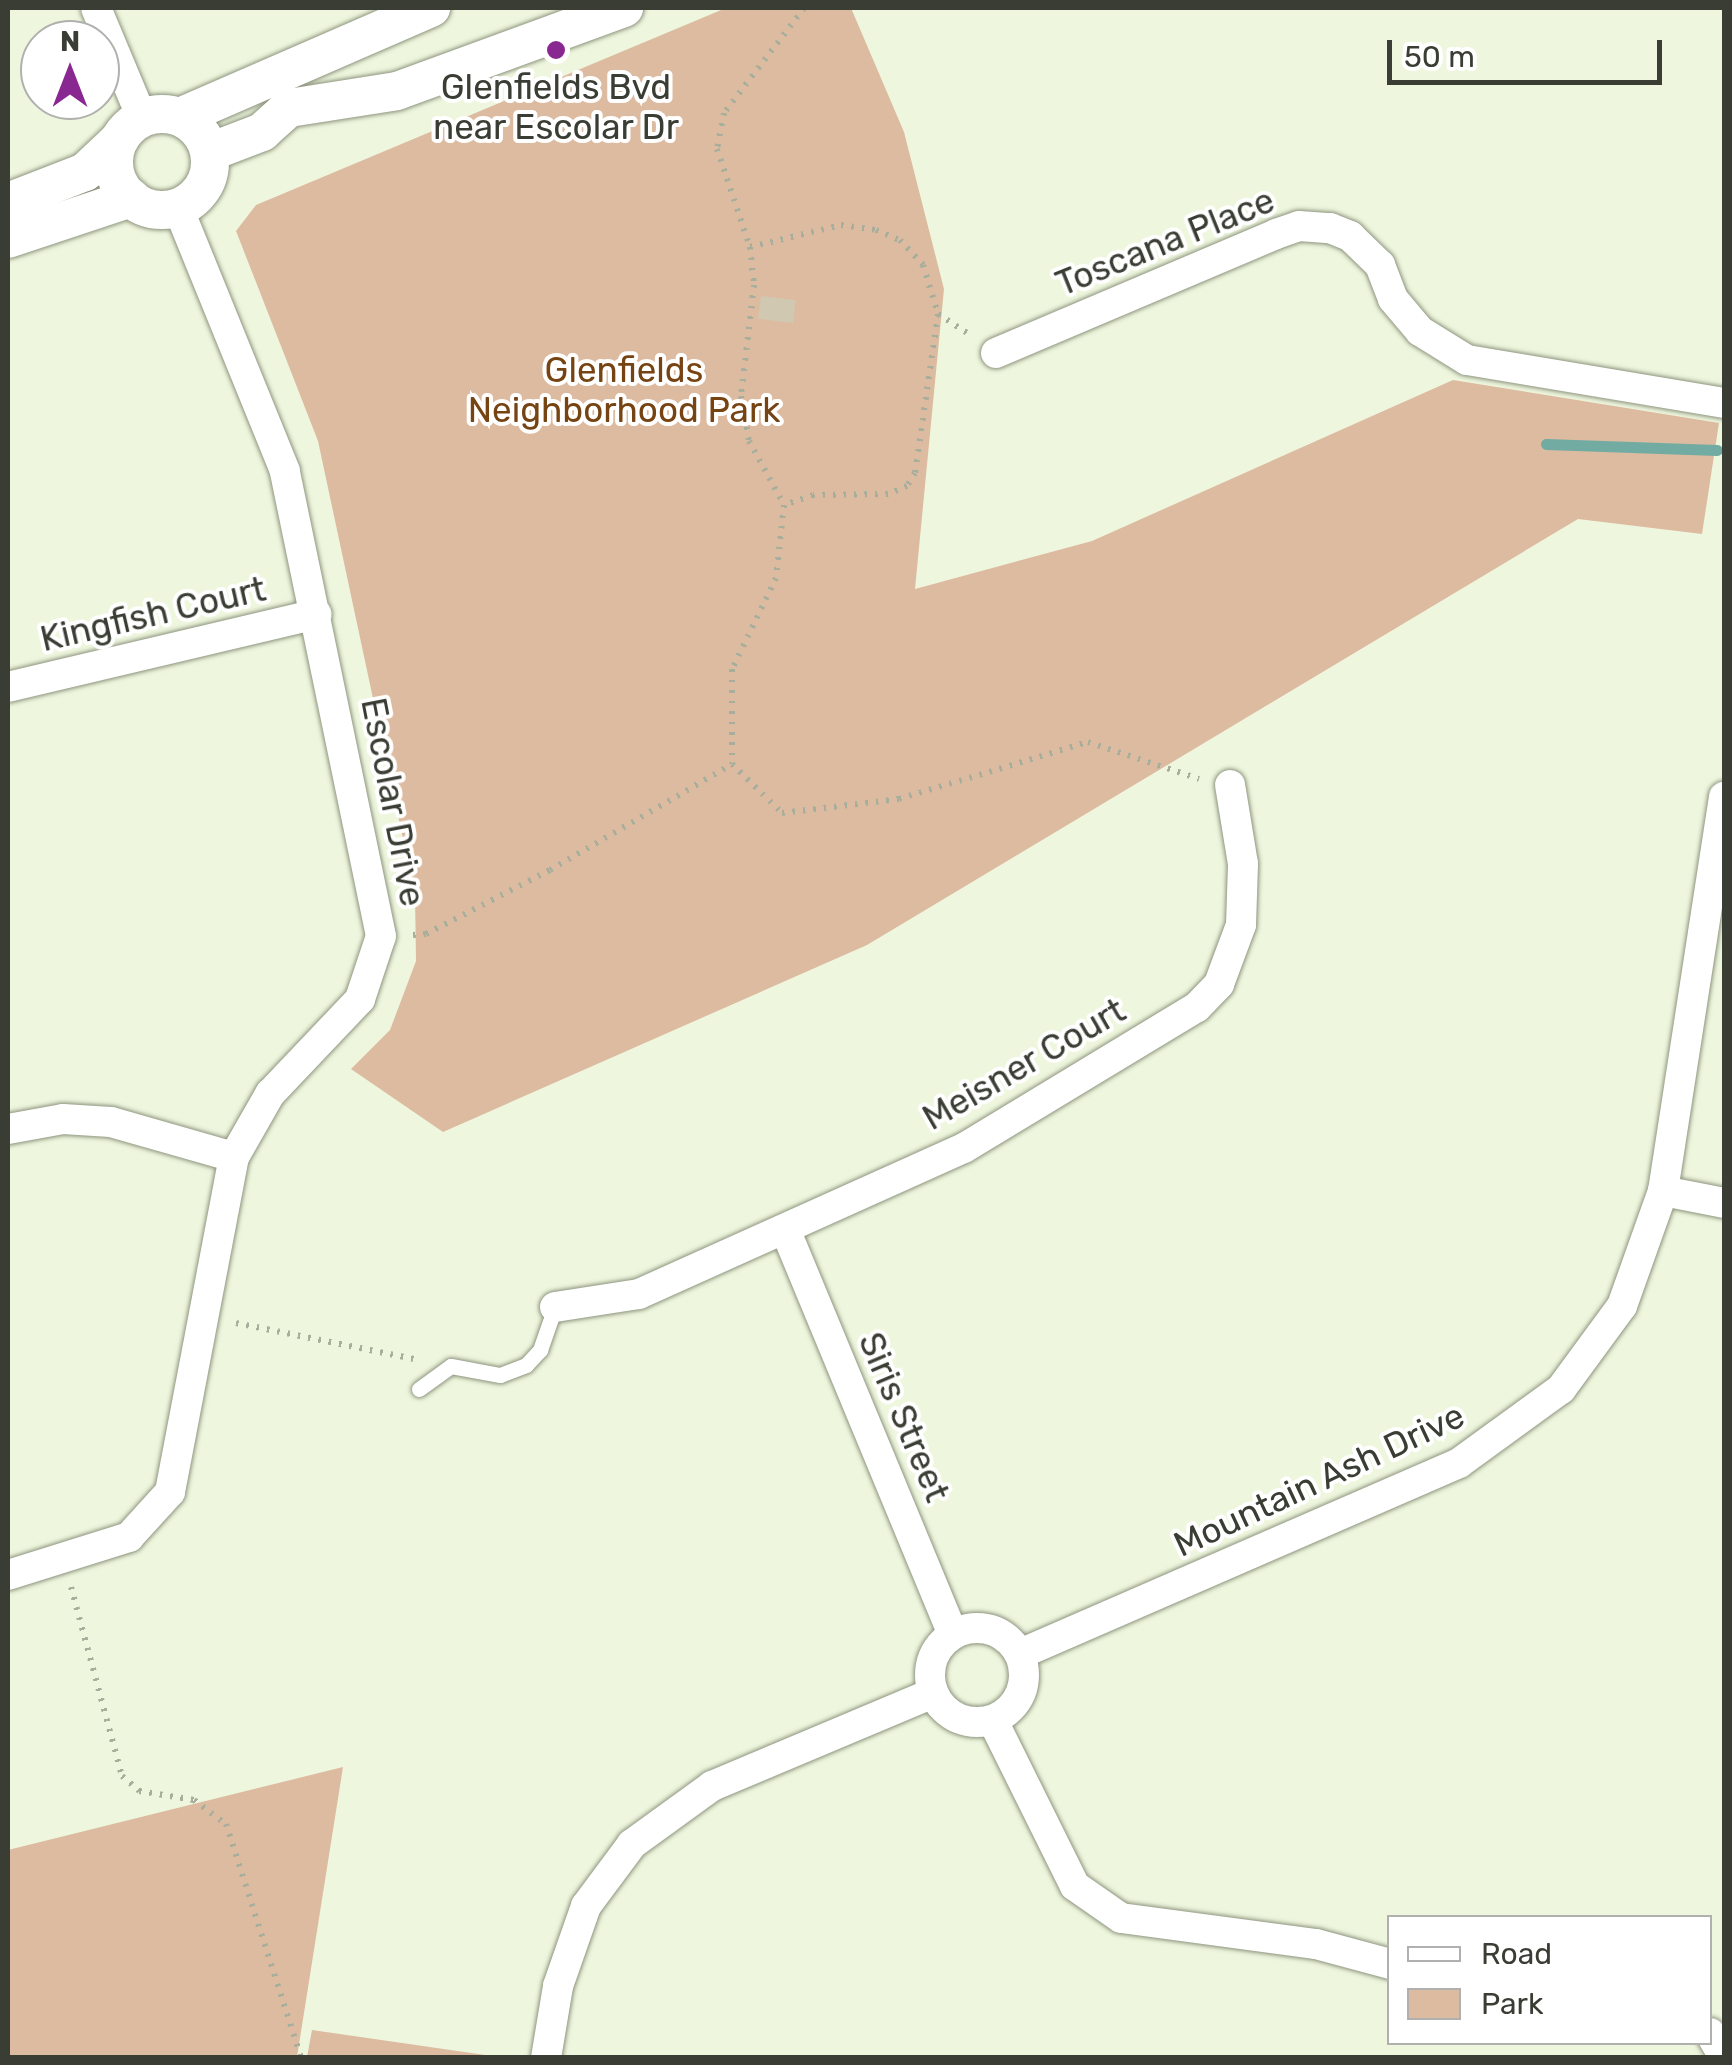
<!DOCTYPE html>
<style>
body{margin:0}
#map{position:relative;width:1732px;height:2065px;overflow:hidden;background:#eef6de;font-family:Rubik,sans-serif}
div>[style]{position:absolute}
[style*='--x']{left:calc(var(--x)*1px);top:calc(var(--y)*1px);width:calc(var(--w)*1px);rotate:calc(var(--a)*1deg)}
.green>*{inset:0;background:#ddbba1}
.stream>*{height:11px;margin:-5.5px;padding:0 5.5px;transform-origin:5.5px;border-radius:5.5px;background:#71aba2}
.building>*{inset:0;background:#d0c8b1;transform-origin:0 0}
.path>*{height:6px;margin-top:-3px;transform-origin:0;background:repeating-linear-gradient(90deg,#a8ae9c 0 2.5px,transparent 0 10.5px)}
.roads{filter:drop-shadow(0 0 2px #8e957f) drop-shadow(0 0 2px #8e957f)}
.service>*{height:15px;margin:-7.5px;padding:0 7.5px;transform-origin:7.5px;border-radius:7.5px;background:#fff}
.minor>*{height:30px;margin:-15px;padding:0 15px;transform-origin:15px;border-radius:15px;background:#fff}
.minor>.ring{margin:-15px;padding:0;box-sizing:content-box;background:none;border:30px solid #fff;border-radius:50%}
.tertiary>*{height:38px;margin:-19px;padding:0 19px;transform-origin:19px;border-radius:19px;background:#fff}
.tertiary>.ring{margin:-19px;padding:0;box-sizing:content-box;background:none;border:38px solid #fff;border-radius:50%}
.dots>*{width:28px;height:28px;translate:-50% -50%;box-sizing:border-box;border:5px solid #fff;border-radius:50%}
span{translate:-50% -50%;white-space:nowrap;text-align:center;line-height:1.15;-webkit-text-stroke:8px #fff;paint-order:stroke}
.poi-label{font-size:35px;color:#3a3d34}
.street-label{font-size:35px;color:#3a3d34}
.park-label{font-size:35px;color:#764313}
.frame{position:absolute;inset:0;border:10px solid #3a3d34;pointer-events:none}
.legend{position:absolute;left:1387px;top:1915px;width:325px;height:130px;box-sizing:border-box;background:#fff;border:2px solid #b0b1ae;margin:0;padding:12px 18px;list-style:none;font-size:30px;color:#3a3d34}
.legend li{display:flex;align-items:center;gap:20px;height:50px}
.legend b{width:50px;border:2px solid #b0b1ae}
.north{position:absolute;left:20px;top:20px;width:100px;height:100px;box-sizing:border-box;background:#fff;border:2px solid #b0b1ae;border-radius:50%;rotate:0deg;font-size:28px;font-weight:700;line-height:40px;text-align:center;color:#3a3d34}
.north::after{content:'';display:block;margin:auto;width:35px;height:45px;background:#892890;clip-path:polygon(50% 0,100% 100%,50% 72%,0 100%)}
.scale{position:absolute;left:1387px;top:40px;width:275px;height:45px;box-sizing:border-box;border:5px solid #3a3d34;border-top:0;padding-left:12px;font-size:30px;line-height:35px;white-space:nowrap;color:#3a3d34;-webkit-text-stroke:8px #fff;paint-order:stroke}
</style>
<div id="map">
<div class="green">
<div style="clip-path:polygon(726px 8px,851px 8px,904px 132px,944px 289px,915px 589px,1092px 541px,1453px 380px,1719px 423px,1702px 534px,1578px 519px,867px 945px,443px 1132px,351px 1069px,390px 1030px,416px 961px,415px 895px,318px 441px,236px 231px,256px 205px)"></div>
<div style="clip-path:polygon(343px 1767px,297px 2057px,8px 2057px,8px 1850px)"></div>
<div style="clip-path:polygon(312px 2030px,499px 2057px,307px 2057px)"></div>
</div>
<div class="stream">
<div style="--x:1546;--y:444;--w:171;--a:2"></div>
</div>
<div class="building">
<div style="left:761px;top:296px;width:35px;height:23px;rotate:7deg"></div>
</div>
<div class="path">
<div style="--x:804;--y:8;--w:132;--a:127.3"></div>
<div style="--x:724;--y:113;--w:37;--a:101"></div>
<div style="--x:717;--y:149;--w:103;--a:71.4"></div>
<div style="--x:750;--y:247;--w:38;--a:84"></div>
<div style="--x:754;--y:285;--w:112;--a:96.7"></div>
<div style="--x:741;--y:396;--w:46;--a:79.9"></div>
<div style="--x:749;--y:441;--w:73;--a:61.3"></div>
<div style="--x:784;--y:505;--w:73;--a:96.3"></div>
<div style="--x:776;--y:578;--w:101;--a:115.8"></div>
<div style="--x:732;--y:669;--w:95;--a:90"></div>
<div style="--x:732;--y:764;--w:70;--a:44.4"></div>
<div style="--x:782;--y:813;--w:118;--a:-6.8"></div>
<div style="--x:899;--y:799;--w:197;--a:-16.8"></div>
<div style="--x:1088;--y:742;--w:117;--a:18.4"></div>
<div style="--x:750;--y:247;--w:94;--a:-13.6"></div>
<div style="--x:841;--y:225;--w:35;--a:8"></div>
<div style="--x:876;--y:230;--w:26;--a:23"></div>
<div style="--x:900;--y:240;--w:34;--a:47"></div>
<div style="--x:923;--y:265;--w:51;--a:73"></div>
<div style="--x:938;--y:314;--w:161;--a:98.2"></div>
<div style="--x:915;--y:473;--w:15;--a:122"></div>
<div style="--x:907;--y:486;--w:21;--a:157"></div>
<div style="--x:888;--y:494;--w:75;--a:179.2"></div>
<div style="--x:813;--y:495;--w:31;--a:161"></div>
<div style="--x:938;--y:314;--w:38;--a:33"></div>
<div style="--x:413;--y:935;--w:13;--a:-4"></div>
<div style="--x:426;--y:934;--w:140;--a:-27.3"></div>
<div style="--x:550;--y:870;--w:211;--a:-30.2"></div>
<div style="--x:236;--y:1323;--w:187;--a:11.4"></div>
<div style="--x:71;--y:1587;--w:196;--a:74.9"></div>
<div style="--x:122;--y:1776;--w:23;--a:41"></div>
<div style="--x:139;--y:1791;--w:56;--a:9.3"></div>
<div style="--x:194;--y:1800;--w:40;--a:37"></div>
<div style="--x:226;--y:1824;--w:246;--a:72.2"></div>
</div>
<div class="roads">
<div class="service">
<div style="--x:419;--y:1389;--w:39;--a:-36"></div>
<div style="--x:451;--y:1366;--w:50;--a:10.4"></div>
<div style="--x:500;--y:1375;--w:28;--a:-21"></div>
<div style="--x:526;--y:1365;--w:21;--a:-47"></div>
<div style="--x:540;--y:1350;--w:46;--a:-70.8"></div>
</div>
<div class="minor">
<div style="--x:96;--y:8;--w:119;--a:67.3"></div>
<div style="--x:996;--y:353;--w:304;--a:-23"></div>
<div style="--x:1276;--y:234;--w:24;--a:-19"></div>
<div style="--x:1299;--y:226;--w:31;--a:4"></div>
<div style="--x:1330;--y:228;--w:22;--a:22"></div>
<div style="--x:1350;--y:236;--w:42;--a:44"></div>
<div style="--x:1380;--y:265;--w:36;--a:69"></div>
<div style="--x:1393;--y:299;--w:42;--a:49.8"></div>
<div style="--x:1420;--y:331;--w:55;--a:31.7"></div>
<div style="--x:1467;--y:360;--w:261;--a:9.5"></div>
<div style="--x:8;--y:687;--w:317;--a:-13.3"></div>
<div style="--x:8;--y:1129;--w:56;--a:-10.3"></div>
<div style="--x:63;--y:1119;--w:48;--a:3.6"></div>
<div style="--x:111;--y:1122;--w:128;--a:15.9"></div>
<div style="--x:1663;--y:1191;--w:62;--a:11.1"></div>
<div style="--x:785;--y:1229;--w:438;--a:67.5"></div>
<div style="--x:555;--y:1307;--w:85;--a:-8.8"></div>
<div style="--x:639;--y:1294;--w:356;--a:-24.2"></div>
<div style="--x:964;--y:1148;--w:272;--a:-31.2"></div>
<div style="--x:1197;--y:1007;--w:32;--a:-46"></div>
<div style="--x:1219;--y:984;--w:63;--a:-69.6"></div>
<div style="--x:1241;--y:925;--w:61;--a:-88.1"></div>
<div style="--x:1243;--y:864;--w:80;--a:-99.3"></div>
<div style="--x:8;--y:1575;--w:127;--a:-17.4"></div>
<div style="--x:129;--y:1537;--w:61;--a:-47.7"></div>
<div style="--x:170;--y:1492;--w:341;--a:-79.2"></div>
<div style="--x:234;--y:1157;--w:73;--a:-60.3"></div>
<div style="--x:270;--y:1094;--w:131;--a:-46.5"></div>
<div style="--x:360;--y:999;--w:66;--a:-71.6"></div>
<div style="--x:381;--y:936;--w:475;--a:-101.7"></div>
<div style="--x:285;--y:471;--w:285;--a:-112.1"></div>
<div class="ring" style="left:930px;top:1628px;width:64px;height:64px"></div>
<div style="--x:1020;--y:1654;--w:479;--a:-23.5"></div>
<div style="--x:1459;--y:1463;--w:126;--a:-36"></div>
<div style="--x:1561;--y:1389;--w:103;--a:-53.7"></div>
<div style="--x:1622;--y:1306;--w:122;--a:-70.4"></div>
<div style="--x:1663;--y:1191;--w:399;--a:-81.2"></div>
<div style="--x:993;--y:1721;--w:184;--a:63.6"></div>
<div style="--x:1075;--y:1886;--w:56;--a:34.8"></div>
<div style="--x:1121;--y:1918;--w:197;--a:7.6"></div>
<div style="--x:1316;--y:1944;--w:77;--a:15.1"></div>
<div style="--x:1710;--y:2033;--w:28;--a:60"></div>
<div style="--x:546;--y:2058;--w:73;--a:-80.5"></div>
<div style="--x:558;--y:1986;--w:85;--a:-70.7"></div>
<div style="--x:586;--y:1906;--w:77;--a:-53.4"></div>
<div style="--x:632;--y:1844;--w:99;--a:-35.9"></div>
<div style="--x:712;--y:1786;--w:240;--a:-22.8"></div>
</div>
<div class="tertiary">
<div class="ring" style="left:114px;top:114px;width:58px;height:58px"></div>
<div style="--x:180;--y:117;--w:274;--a:-23.5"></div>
<div style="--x:210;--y:152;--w:56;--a:-21"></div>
<div style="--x:262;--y:132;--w:36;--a:-42"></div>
<div style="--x:289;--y:108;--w:109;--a:-8.9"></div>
<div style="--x:397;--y:91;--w:242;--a:-20.1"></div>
<div style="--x:8;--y:202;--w:83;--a:-21.3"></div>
<div style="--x:85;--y:172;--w:48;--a:-43.3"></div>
<div style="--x:8;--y:239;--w:130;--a:-18.4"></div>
</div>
</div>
<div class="dots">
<div style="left:556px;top:50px;background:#892890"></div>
</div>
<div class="poi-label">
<span style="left:556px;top:107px">Glenfields Bvd<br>near Escolar Dr</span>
</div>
<div class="street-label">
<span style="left:1165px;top:242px;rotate:-22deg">Toscana Place</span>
<span style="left:153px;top:614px;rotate:-13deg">Kingfish Court</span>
<span style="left:393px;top:802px;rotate:79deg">Escolar Drive</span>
<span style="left:1024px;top:1064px;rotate:-30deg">Meisner Court</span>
<span style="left:904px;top:1417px;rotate:67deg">Siris Street</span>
<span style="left:1319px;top:1480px;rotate:-25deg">Mountain Ash Drive</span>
</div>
<div class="park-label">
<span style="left:624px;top:390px">Glenfields<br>Neighborhood Park</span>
</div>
<div class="frame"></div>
<ul class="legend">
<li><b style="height:12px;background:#fff"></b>Road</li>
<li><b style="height:28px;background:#ddbba1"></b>Park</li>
</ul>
<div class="north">N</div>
<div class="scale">50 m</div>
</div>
